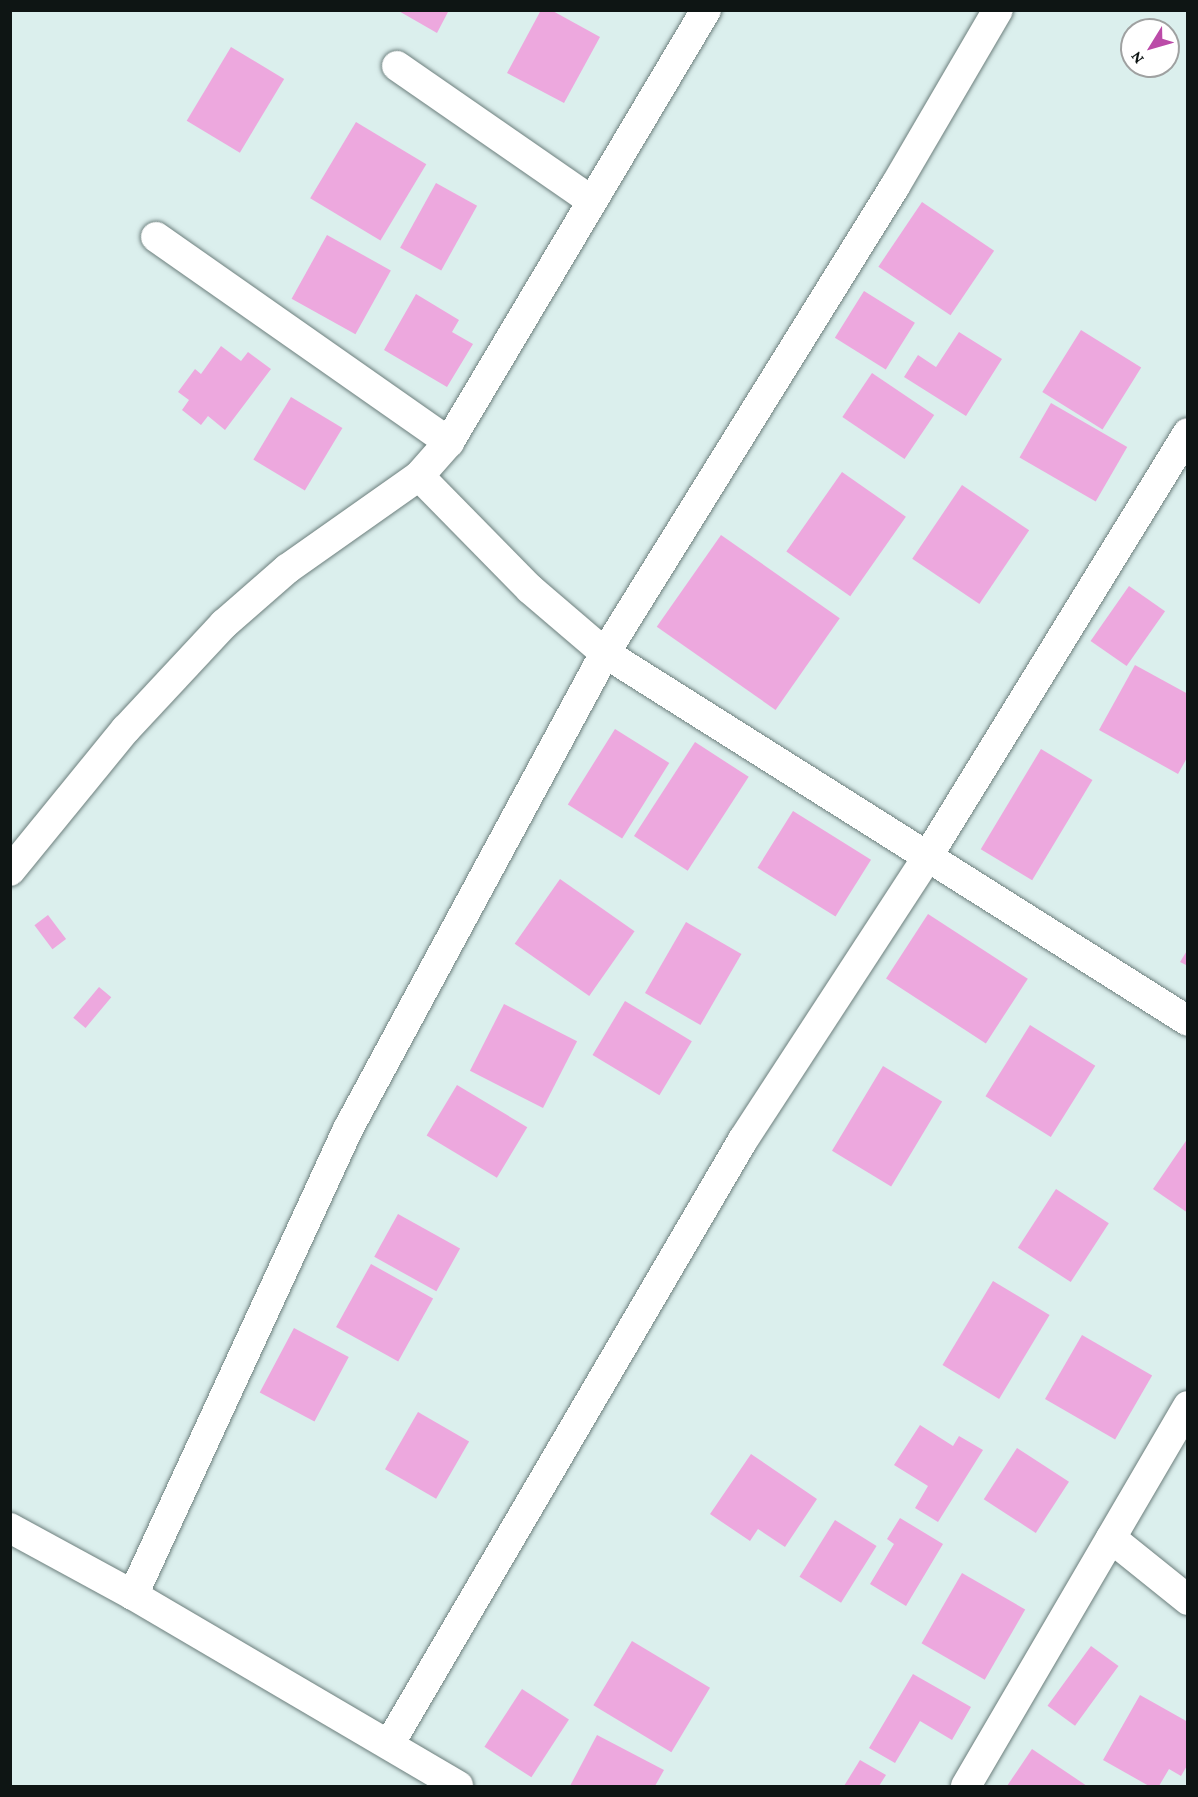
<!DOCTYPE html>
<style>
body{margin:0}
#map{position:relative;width:1198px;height:1797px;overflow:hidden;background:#dbefed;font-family:"Crimson Pro",serif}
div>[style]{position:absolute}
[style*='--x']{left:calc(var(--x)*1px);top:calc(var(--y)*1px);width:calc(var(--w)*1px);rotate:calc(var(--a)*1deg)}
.building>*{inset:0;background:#eda8de;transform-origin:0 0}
.roads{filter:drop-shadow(0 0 2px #6d7f7d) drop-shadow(0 0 2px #6d7f7d)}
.minor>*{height:30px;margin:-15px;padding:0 15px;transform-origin:15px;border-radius:15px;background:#fff}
span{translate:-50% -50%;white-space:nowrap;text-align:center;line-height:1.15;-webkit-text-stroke:4.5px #fff;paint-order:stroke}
.frame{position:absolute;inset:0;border:12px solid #0e1514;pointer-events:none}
.north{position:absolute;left:1120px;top:18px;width:60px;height:60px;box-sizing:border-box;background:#fff;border:2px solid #9fa1a1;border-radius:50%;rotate:233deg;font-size:16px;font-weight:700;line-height:24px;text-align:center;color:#0e1514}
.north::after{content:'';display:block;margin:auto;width:21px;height:27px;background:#bb4ba8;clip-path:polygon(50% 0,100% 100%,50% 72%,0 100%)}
</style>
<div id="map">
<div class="building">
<div style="clip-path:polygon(397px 10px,449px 10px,437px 33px)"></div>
<div style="clip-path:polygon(541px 10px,551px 10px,600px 37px,564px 103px,507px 73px)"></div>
<div style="left:231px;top:47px;width:62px;height:86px;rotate:31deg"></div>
<div style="left:356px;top:122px;width:82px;height:89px;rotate:31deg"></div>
<div style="left:436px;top:183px;width:47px;height:74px;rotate:29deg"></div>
<div style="left:922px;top:202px;width:87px;height:78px;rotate:34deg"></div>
<div style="left:327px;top:235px;width:73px;height:73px;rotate:29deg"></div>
<div style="left:864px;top:291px;width:60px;height:55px;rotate:32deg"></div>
<div style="clip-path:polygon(416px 294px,459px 320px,452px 332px,473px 344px,447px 387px,384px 350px)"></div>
<div style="left:1081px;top:330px;width:71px;height:73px;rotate:32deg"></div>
<div style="clip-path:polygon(959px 332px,1002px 359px,966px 416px,904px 377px,918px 355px,936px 367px)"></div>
<div style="clip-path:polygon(221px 346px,241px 361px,248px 352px,271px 369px,225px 430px,208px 416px,201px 425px,182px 410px,189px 400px,178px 392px,195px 369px,201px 374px)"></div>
<div style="left:872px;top:373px;width:75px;height:53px;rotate:34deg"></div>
<div style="left:291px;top:397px;width:60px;height:73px;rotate:31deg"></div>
<div style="left:1051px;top:403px;width:88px;height:63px;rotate:30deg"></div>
<div style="left:842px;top:472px;width:78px;height:97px;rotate:35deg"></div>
<div style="left:962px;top:485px;width:81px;height:89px;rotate:34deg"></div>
<div style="left:721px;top:535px;width:145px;height:112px;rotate:35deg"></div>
<div style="left:1129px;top:586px;width:44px;height:67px;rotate:35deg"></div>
<div style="clip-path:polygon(1135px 665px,1188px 694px,1188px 756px,1178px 774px,1099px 730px)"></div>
<div style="left:615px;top:729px;width:64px;height:89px;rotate:32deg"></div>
<div style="left:695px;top:742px;width:64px;height:112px;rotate:33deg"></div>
<div style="left:1041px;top:749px;width:60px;height:117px;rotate:31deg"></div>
<div style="left:793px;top:811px;width:92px;height:67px;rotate:32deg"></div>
<div style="left:560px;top:879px;width:91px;height:79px;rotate:35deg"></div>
<div style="left:928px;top:914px;width:119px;height:77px;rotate:33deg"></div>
<div style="left:48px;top:915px;width:30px;height:17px;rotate:53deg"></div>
<div style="left:686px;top:922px;width:64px;height:82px;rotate:30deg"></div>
<div style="clip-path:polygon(1188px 949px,1188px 966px,1180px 962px)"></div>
<div style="left:99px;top:987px;width:16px;height:40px;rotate:40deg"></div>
<div style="left:625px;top:1001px;width:78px;height:63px;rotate:31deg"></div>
<div style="left:504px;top:1004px;width:82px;height:75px;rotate:27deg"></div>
<div style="left:1030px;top:1025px;width:77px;height:84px;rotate:32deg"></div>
<div style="left:883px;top:1066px;width:69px;height:99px;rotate:31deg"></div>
<div style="left:457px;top:1085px;width:82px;height:59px;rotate:31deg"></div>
<div style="clip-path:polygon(1188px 1138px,1188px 1213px,1153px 1189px)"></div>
<div style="left:1056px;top:1189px;width:63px;height:70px;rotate:33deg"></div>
<div style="left:398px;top:1214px;width:71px;height:49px;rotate:29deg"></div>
<div style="left:371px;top:1264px;width:71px;height:72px;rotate:29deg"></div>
<div style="left:993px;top:1281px;width:66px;height:98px;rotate:31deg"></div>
<div style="left:294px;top:1328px;width:62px;height:73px;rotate:28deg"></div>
<div style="left:1082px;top:1335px;width:81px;height:74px;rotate:30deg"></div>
<div style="left:418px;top:1412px;width:59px;height:66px;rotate:30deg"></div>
<div style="clip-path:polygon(920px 1425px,953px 1446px,959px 1436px,983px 1450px,938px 1522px,915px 1508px,928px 1486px,894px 1465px)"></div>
<div style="left:1017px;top:1448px;width:62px;height:61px;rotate:33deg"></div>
<div style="clip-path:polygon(751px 1454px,817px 1499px,785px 1547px,758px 1529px,750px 1541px,710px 1514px)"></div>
<div style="clip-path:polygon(900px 1518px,943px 1544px,906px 1606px,870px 1584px,894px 1544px,887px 1539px)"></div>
<div style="left:835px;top:1520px;width:49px;height:67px;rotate:32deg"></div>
<div style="left:962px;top:1573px;width:73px;height:81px;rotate:30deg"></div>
<div style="left:632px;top:1641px;width:91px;height:75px;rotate:31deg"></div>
<div style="left:1091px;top:1646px;width:34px;height:74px;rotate:36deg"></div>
<div style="clip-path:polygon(913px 1674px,971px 1707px,952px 1740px,920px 1721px,895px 1763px,869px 1748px)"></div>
<div style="left:522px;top:1689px;width:56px;height:69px;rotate:33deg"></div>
<div style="clip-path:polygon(1140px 1695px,1188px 1722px,1188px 1764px,1181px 1776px,1169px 1769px,1159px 1786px,1149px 1786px,1103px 1760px)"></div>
<div style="clip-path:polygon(597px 1735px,664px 1770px,655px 1786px,570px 1786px)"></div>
<div style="clip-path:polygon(1032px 1749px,1087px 1786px,1007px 1786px)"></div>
<div style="clip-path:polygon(860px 1760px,886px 1775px,879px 1786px,844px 1786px)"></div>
</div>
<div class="roads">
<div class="minor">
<div style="--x:397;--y:66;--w:237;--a:34.7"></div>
<div style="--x:156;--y:237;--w:358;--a:35"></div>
<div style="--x:419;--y:476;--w:158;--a:45.5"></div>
<div style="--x:530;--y:589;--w:99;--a:40.5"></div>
<div style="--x:605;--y:653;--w:689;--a:32.26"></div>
<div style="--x:10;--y:871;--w:183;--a:-50.8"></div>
<div style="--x:126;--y:729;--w:144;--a:-47"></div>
<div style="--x:224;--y:624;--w:84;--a:-41.1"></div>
<div style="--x:287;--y:569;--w:161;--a:-35.2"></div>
<div style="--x:419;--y:476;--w:45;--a:-48.6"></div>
<div style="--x:449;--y:442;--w:503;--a:-59.25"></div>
<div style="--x:10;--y:1528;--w:140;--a:28.6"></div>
<div style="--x:133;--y:1595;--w:377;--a:30.4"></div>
<div style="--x:1111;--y:1538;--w:99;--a:38.8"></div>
<div style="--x:133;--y:1595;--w:513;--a:-65.23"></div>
<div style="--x:348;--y:1129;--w:541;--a:-61.63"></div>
<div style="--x:605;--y:653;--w:550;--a:-58.16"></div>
<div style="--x:895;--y:186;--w:204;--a:-59.7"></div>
<div style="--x:390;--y:1743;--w:699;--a:-59.66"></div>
<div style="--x:743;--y:1140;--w:335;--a:-56.9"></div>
<div style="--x:926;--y:859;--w:500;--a:-58.41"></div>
<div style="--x:966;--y:1786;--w:440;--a:-59.7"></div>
</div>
</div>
<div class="frame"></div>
<div class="north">N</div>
</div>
